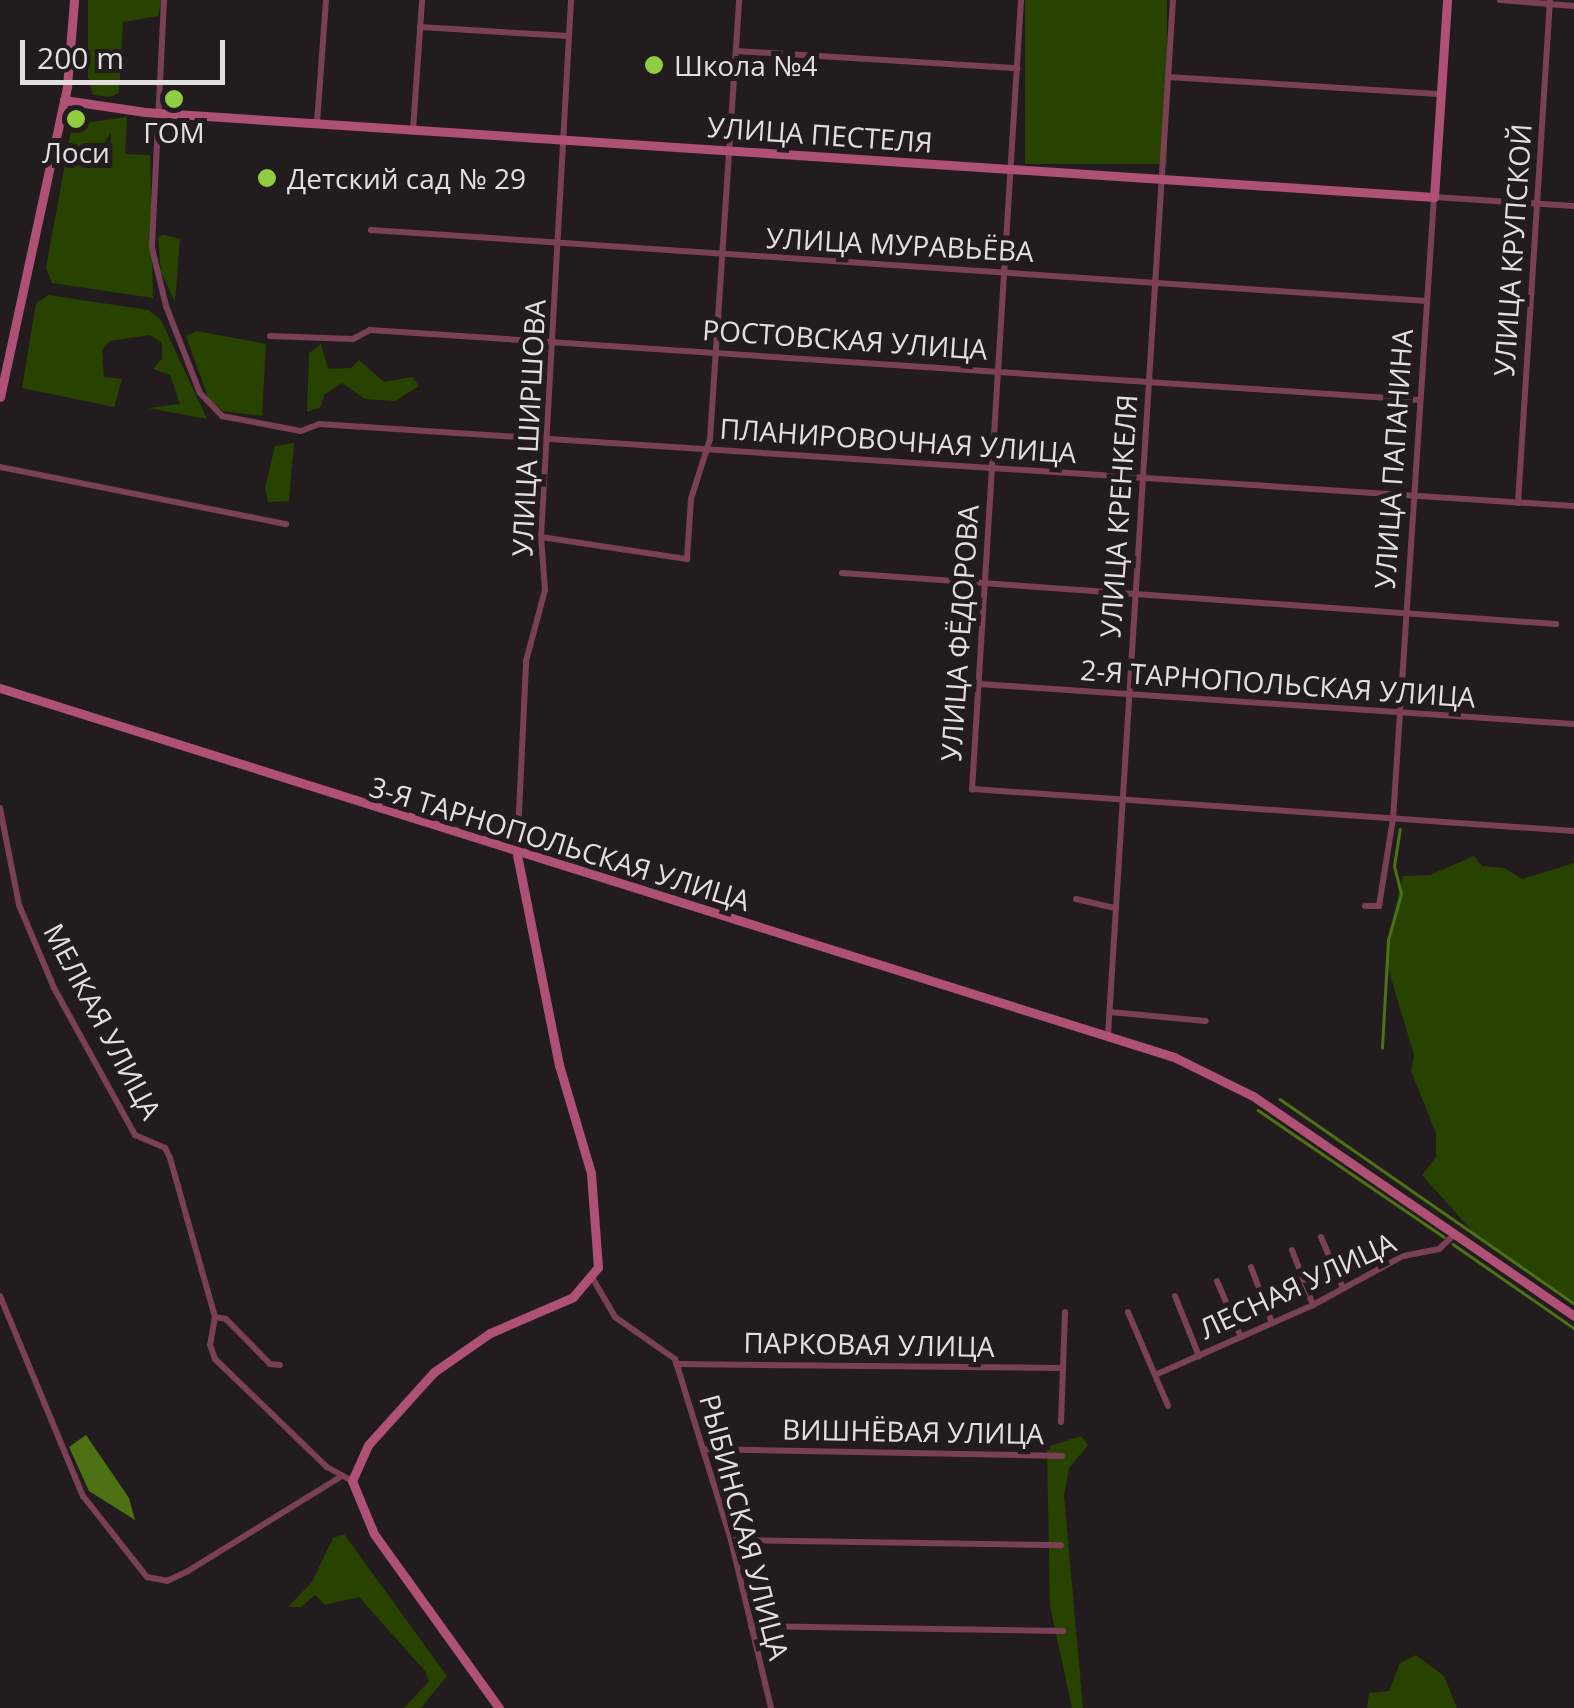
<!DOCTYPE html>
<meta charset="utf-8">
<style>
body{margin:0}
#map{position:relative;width:1574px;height:1708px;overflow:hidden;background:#231c1e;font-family:"Open Sans",sans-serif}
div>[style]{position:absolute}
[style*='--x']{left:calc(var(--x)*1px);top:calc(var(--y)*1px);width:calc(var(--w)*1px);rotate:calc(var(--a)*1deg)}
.green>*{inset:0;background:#284200;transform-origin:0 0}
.water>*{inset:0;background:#4c7213}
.stream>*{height:2.5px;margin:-1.25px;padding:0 1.25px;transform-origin:1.25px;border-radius:1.25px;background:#4c7213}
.street>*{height:6px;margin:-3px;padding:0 3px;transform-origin:3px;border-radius:3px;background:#7a4055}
.secondary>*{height:9px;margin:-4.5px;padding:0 4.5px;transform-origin:4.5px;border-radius:4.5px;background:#ae5174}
.dots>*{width:28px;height:28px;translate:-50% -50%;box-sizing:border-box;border:5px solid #231c1e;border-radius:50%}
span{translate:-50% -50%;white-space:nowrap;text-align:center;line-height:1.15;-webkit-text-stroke:10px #231c1e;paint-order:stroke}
.poi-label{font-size:28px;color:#e3dedf}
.left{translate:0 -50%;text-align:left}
.street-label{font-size:28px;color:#e3dedf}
.scale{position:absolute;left:20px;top:40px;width:205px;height:45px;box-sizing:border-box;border:5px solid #e3dedf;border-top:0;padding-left:12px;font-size:30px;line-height:35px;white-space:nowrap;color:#e3dedf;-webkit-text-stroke:8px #231c1e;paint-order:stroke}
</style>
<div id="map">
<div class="green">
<div style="clip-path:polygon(88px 0,161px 0,158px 16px,123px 22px,119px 93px,110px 97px,93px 95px,88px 77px)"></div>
<div style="left:1025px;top:0;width:142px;height:164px"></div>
<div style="clip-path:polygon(127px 117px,125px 154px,150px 155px,153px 298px,52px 283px,46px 268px,72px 125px)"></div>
<div style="clip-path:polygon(164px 235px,180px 239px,175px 302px,161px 272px,158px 237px)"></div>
<div style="clip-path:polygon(49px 295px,148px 310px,161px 320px,207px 419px,148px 408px,180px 404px,170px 375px,153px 369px,162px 359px,162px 343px,150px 335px,110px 341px,102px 350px,104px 377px,122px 379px,114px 407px,22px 388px,36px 303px)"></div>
<div style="clip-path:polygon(197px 331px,266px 344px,262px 416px,223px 411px,209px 400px,186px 336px)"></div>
<div style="clip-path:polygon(321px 344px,328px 369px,351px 368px,359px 360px,384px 382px,412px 377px,419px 386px,395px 401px,365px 399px,342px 383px,324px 395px,321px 407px,307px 412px,309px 353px)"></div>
<div style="clip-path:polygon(294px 443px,289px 501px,268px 502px,265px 488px,275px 446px)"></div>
<div style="clip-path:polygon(1474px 856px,1482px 866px,1504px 868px,1522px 879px,1574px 863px,1574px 1303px,1472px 1231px,1422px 1175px,1436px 1157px,1436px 1133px,1411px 1071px,1414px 1055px,1386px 961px,1388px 940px,1403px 876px,1430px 875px)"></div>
<div style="clip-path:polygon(1081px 1436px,1088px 1445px,1069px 1468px,1064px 1496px,1083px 1708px,1072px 1708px,1050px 1606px,1047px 1447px)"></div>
<div style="clip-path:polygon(344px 1534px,447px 1676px,421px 1708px,404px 1708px,429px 1681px,425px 1671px,359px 1597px,325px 1605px,315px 1595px,301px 1607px,288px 1607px,312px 1582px,333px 1538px)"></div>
<div style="clip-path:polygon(1416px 1655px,1444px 1676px,1457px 1708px,1367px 1708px,1369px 1693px,1389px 1691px,1400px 1663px)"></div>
</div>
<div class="water">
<div style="clip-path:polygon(86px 1435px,129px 1498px,135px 1520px,89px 1491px,69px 1447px)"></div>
</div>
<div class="stream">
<div style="--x:1382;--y:1048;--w:108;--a:-86.8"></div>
<div style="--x:1388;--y:940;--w:48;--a:-74.2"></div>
<div style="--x:1401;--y:894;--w:29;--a:-104"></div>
<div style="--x:1394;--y:866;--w:37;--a:-81"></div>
<div style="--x:1280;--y:1099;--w:358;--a:34.8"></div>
<div style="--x:1258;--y:1110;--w:225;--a:34.3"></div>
<div style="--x:1453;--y:1244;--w:147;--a:34.8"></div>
</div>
<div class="street">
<div style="--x:164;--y:0;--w:248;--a:92.8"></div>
<div style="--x:152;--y:248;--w:60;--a:76.4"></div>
<div style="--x:166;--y:306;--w:93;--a:68.7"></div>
<div style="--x:200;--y:393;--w:32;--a:46"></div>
<div style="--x:222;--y:416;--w:80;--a:10.8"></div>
<div style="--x:301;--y:431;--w:19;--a:-21"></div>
<div style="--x:319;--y:424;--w:1258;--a:3.74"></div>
<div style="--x:1021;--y:0;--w:791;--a:93.55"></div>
<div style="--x:972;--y:789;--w:603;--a:3.99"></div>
<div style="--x:1500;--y:0;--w:74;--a:4.6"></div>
<div style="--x:420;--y:27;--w:149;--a:3.5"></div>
<div style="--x:736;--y:51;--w:282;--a:3.5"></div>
<div style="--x:1168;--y:77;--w:274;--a:3.6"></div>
<div style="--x:317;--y:123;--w:123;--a:-85.8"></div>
<div style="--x:413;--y:130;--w:130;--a:-86"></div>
<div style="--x:371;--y:230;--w:1058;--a:3.85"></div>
<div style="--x:270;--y:336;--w:83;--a:2.1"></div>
<div style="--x:353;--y:339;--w:19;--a:-28"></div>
<div style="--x:370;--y:330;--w:1051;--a:3.82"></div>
<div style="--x:0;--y:467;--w:292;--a:11.3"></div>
<div style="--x:1518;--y:503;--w:504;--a:-86.36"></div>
<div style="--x:541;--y:537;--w:148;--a:8.6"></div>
<div style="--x:687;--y:559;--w:60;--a:-86.2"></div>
<div style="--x:691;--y:499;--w:63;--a:-72.4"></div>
<div style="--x:710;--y:439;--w:440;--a:-86.2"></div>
<div style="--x:842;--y:573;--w:716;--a:4.09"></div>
<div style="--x:979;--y:684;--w:596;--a:3.85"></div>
<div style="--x:0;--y:808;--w:99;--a:78.9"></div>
<div style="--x:19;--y:905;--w:90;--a:67.1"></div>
<div style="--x:54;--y:988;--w:168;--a:61.1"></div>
<div style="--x:135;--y:1135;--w:33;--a:23"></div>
<div style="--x:165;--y:1148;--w:11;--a:63"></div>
<div style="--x:170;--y:1158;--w:165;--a:74.2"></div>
<div style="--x:215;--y:1317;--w:28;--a:100"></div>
<div style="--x:210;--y:1345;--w:15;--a:70"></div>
<div style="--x:215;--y:1359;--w:156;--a:44"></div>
<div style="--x:327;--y:1467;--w:29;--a:29"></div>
<div style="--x:517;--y:855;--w:194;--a:-87.3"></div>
<div style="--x:526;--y:661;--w:73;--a:-75"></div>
<div style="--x:545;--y:590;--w:53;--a:-94.3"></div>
<div style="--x:541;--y:537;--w:538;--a:-86.8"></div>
<div style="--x:1076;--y:899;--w:37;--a:13"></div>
<div style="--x:1365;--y:906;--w:14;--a:0"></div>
<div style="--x:1379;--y:906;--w:88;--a:-80.9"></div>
<div style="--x:1393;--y:819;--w:623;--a:-86.23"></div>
<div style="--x:1434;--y:197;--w:140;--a:3.7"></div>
<div style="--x:1110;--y:1012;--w:96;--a:5.4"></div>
<div style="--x:1108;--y:1035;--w:1037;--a:-86.41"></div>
<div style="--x:1321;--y:1237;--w:56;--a:66.7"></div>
<div style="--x:1292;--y:1250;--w:59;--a:69.1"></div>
<div style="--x:1251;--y:1267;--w:60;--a:69.4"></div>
<div style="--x:593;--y:1279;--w:44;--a:59.9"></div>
<div style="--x:615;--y:1317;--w:73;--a:35"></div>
<div style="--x:675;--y:1359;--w:189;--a:72.8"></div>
<div style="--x:731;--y:1540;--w:173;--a:76.6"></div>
<div style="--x:1217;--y:1281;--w:61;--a:66.8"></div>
<div style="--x:0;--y:1296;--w:217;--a:67.5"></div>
<div style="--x:83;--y:1496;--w:103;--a:51.7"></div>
<div style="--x:147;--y:1577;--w:20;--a:11"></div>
<div style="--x:167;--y:1581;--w:23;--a:-25"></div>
<div style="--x:188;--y:1571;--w:179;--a:-31.7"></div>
<div style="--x:1175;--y:1296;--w:65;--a:68.2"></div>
<div style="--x:1128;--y:1312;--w:102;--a:66.9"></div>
<div style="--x:215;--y:1317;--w:11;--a:10"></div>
<div style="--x:226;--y:1319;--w:63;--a:45.6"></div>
<div style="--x:270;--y:1364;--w:10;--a:6"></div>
<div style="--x:676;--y:1364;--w:386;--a:0.6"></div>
<div style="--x:1155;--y:1375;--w:173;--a:-23.9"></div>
<div style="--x:1313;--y:1305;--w:102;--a:-28.6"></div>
<div style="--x:1403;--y:1256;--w:37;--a:-11"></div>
<div style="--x:1439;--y:1249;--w:22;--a:-43"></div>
<div style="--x:1061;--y:1422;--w:110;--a:-87.9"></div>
<div style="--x:703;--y:1449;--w:359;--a:1.1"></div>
<div style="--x:731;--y:1540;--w:330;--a:0.9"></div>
<div style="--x:751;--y:1626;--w:312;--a:0.9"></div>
</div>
<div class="secondary">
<div style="--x:64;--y:100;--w:82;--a:8.4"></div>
<div style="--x:145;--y:112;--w:1292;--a:3.77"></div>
<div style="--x:1434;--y:197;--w:197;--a:-86.2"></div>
<div style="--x:0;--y:397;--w:318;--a:-77.8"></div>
<div style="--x:67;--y:86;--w:86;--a:-85.3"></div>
<div style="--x:0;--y:688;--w:1231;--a:17.45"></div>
<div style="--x:1174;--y:1057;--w:88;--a:26.3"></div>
<div style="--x:1253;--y:1096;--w:389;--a:34.4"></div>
<div style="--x:499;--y:1708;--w:214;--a:-125.7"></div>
<div style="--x:374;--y:1534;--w:57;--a:-112.5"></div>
<div style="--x:352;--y:1481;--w:39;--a:-66"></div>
<div style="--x:368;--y:1445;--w:98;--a:-47.9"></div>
<div style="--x:434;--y:1372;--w:68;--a:-34.9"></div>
<div style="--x:490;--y:1333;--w:90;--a:-23.4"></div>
<div style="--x:573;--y:1297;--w:39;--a:-50"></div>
<div style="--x:598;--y:1267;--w:94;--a:-94.3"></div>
<div style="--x:591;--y:1173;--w:113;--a:-106.5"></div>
<div style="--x:559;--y:1065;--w:214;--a:-101.3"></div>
</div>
<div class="dots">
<div style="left:654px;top:65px;background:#90cd40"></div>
<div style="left:174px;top:99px;background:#90cd40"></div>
<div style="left:76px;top:119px;background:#90cd40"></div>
<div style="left:267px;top:178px;background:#90cd40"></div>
</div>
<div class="poi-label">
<span class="left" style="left:674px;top:65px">Школа №4</span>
<span style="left:174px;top:132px">ГОМ</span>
<span style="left:76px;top:152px">Лоси</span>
<span class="left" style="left:287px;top:178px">Детский сад № 29</span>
</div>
<div class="street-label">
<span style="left:820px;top:134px;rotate:4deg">УЛИЦА ПЕСТЕЛЯ</span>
<span style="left:900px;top:244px;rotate:3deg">УЛИЦА МУРАВЬЁВА</span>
<span style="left:1512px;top:250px;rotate:-86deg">УЛИЦА КРУПСКОЙ</span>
<span style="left:845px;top:339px;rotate:4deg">РОСТОВСКАЯ УЛИЦА</span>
<span style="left:528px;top:428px;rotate:-87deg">УЛИЦА ШИРШОВА</span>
<span style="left:898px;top:440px;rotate:4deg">ПЛАНИРОВОЧНАЯ УЛИЦА</span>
<span style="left:1393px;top:459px;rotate:-86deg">УЛИЦА ПАПАНИНА</span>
<span style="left:1118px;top:516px;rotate:-86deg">УЛИЦА КРЕНКЕЛЯ</span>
<span style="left:959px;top:633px;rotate:-86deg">УЛИЦА ФЁДОРОВА</span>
<span style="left:1278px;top:683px;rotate:4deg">2-Я ТАРНОПОЛЬСКАЯ УЛИЦА</span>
<span style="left:560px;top:843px;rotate:17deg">3-Я ТАРНОПОЛЬСКАЯ УЛИЦА</span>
<span style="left:103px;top:1021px;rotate:62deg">МЕЛКАЯ УЛИЦА</span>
<span style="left:1297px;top:1285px;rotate:-25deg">ЛЕСНАЯ УЛИЦА</span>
<span style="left:869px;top:1344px;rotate:1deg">ПАРКОВАЯ УЛИЦА</span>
<span style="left:913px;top:1431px;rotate:1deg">ВИШНЁВАЯ УЛИЦА</span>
<span style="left:745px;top:1527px;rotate:75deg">РЫБИНСКАЯ УЛИЦА</span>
</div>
<div class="scale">200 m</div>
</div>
